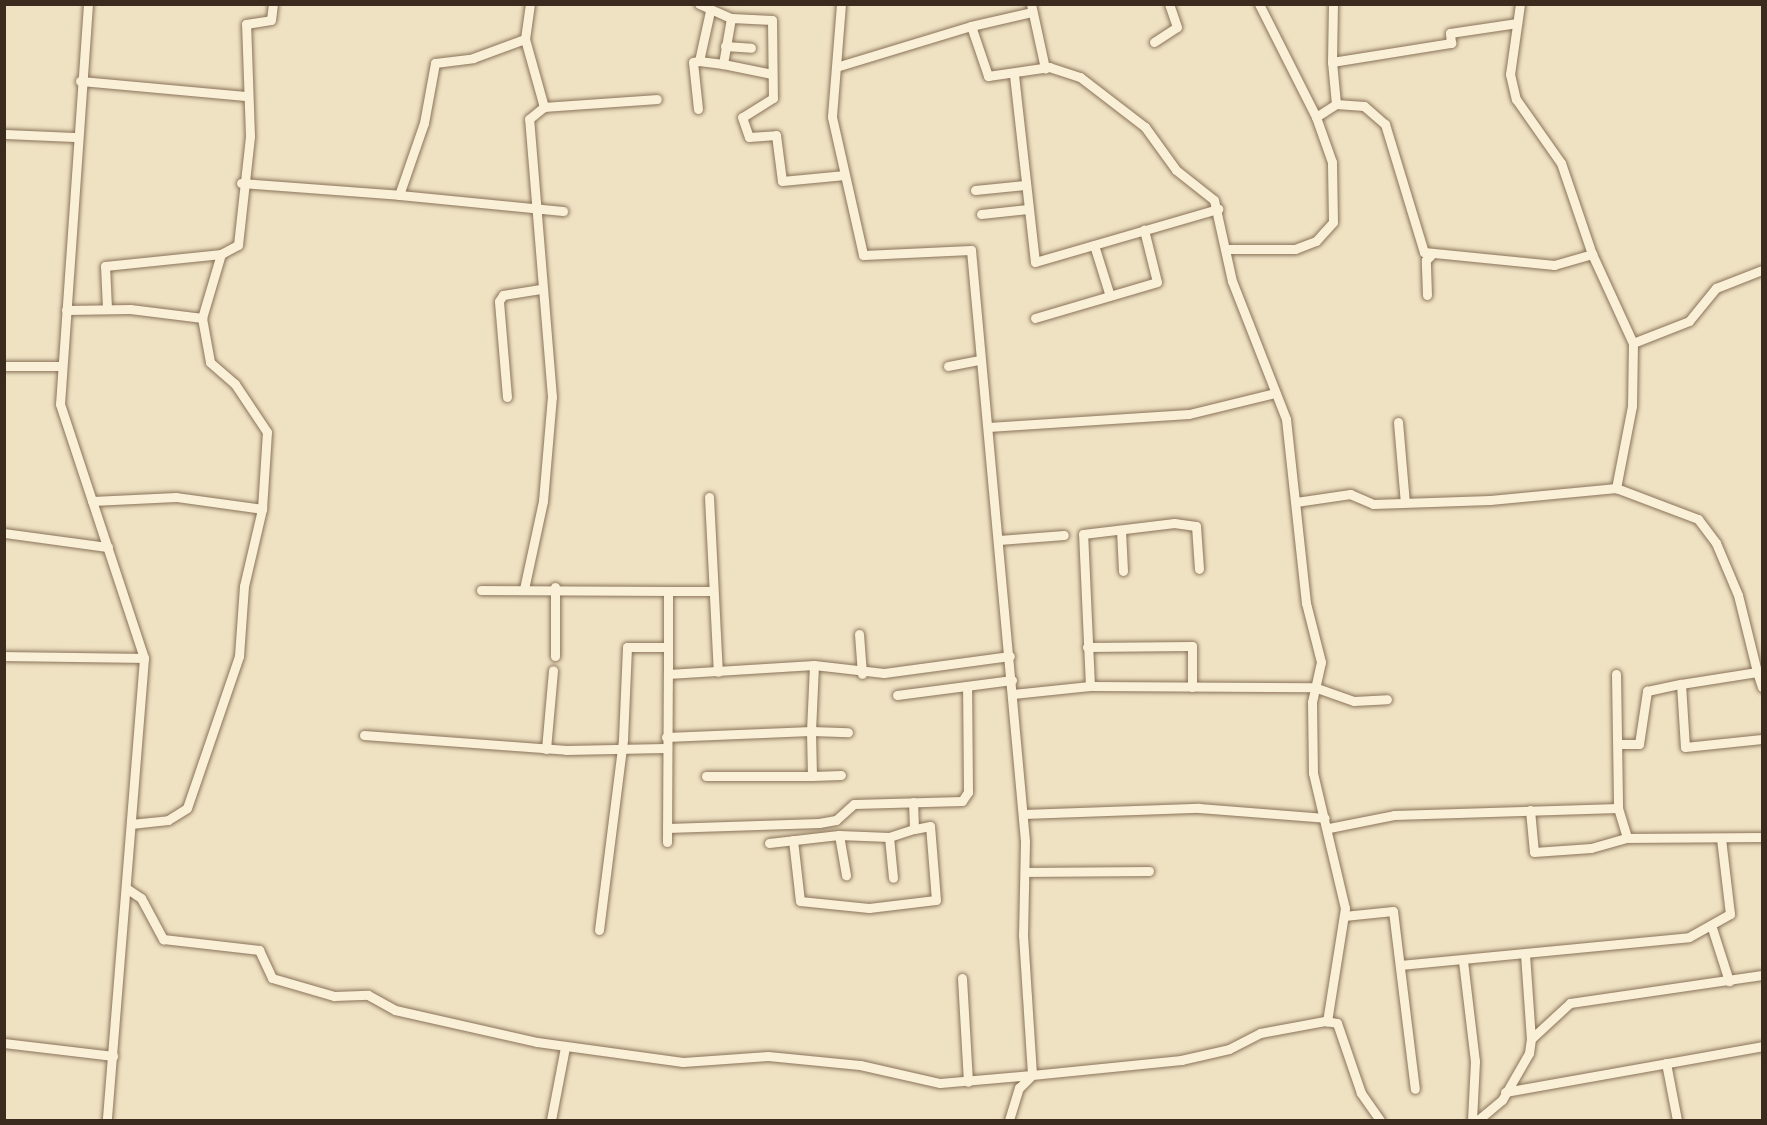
<!DOCTYPE html>
<style>
body{margin:0}
#map{position:relative;width:1767px;height:1125px;overflow:hidden;background:#efe2c3;font-family:Bitter,serif}
div>[style]{position:absolute}
[style*='--x']{left:calc(var(--x)*1px);top:calc(var(--y)*1px);width:calc(var(--w)*1px);rotate:calc(var(--a)*1deg)}
.roads{filter:drop-shadow(0 0 2px #8a7359) drop-shadow(0 0 2px #8a7359)}
.minor>*{height:9px;margin:-4.5px;padding:0 4.5px;transform-origin:4.5px;border-radius:4.5px;background:#faefd7}
span{translate:-50% -50%;white-space:nowrap;text-align:center;line-height:1.15;-webkit-text-stroke:4.5px #f7ecd3;paint-order:stroke}
.frame{position:absolute;inset:0;border:6px solid #3a2b1e;pointer-events:none}
</style>
<div id="map">
<div class="roads">
<div class="minor">
<div style="--x:88;--y:4;--w:401;--a:94"></div>
<div style="--x:60;--y:404;--w:268;--a:71.7"></div>
<div style="--x:144;--y:658;--w:463;--a:94.6"></div>
<div style="--x:699;--y:4;--w:35;--a:24"></div>
<div style="--x:731;--y:18;--w:41;--a:2.8"></div>
<div style="--x:772;--y:20;--w:78;--a:89.3"></div>
<div style="--x:773;--y:98;--w:36;--a:148"></div>
<div style="--x:742;--y:117;--w:21;--a:71"></div>
<div style="--x:749;--y:137;--w:27;--a:-4"></div>
<div style="--x:776;--y:135;--w:46;--a:82.6"></div>
<div style="--x:782;--y:181;--w:63;--a:-5.4"></div>
<div style="--x:841;--y:4;--w:113;--a:94.6"></div>
<div style="--x:832;--y:117;--w:141;--a:77.3"></div>
<div style="--x:863;--y:255;--w:108;--a:-2.7"></div>
<div style="--x:971;--y:250;--w:593;--a:84.78"></div>
<div style="--x:1025;--y:841;--w:94;--a:91.2"></div>
<div style="--x:1023;--y:935;--w:140;--a:86.3"></div>
<div style="--x:1032;--y:1075;--w:150;--a:-5.7"></div>
<div style="--x:1181;--y:1060;--w:49;--a:-12.9"></div>
<div style="--x:1229;--y:1049;--w:35;--a:-27"></div>
<div style="--x:1260;--y:1033;--w:66;--a:-10.5"></div>
<div style="--x:1325;--y:1021;--w:12;--a:9"></div>
<div style="--x:1337;--y:1023;--w:74;--a:71.1"></div>
<div style="--x:1361;--y:1093;--w:33;--a:55"></div>
<div style="--x:1031;--y:4;--w:66;--a:77.7"></div>
<div style="--x:1259;--y:4;--w:127;--a:63.2"></div>
<div style="--x:1333;--y:4;--w:58;--a:91"></div>
<div style="--x:1332;--y:62;--w:121;--a:-9.1"></div>
<div style="--x:1451;--y:43;--w:10;--a:-96"></div>
<div style="--x:1450;--y:33;--w:68;--a:-8.5"></div>
<div style="--x:1520;--y:4;--w:71;--a:98.1"></div>
<div style="--x:1510;--y:74;--w:26;--a:77"></div>
<div style="--x:1516;--y:99;--w:78;--a:54.9"></div>
<div style="--x:1561;--y:163;--w:96;--a:71.2"></div>
<div style="--x:1592;--y:254;--w:98;--a:65.3"></div>
<div style="--x:1633;--y:343;--w:63;--a:90.9"></div>
<div style="--x:1632;--y:406;--w:84;--a:101"></div>
<div style="--x:1616;--y:488;--w:88;--a:20.7"></div>
<div style="--x:1698;--y:519;--w:30;--a:53"></div>
<div style="--x:1716;--y:543;--w:56;--a:67.1"></div>
<div style="--x:1738;--y:595;--w:79;--a:76.1"></div>
<div style="--x:1757;--y:672;--w:5;--a:-11"></div>
<div style="--x:710;--y:11;--w:51;--a:102.4"></div>
<div style="--x:699;--y:61;--w:24;--a:7"></div>
<div style="--x:731;--y:18;--w:47;--a:99.9"></div>
<div style="--x:723;--y:64;--w:50;--a:11.5"></div>
<div style="--x:971;--y:26;--w:63;--a:-12.9"></div>
<div style="--x:525;--y:39;--w:71;--a:74.4"></div>
<div style="--x:1154;--y:42;--w:27;--a:-33"></div>
<div style="--x:1177;--y:27;--w:24;--a:-109"></div>
<div style="--x:725;--y:46;--w:26;--a:4"></div>
<div style="--x:836;--y:67;--w:141;--a:-16.9"></div>
<div style="--x:971;--y:26;--w:53;--a:71.2"></div>
<div style="--x:988;--y:76;--w:62;--a:-8.4"></div>
<div style="--x:1049;--y:67;--w:33;--a:18"></div>
<div style="--x:1080;--y:77;--w:82;--a:37.6"></div>
<div style="--x:1145;--y:127;--w:53;--a:54.2"></div>
<div style="--x:1176;--y:170;--w:48;--a:38.3"></div>
<div style="--x:1214;--y:200;--w:83;--a:77.5"></div>
<div style="--x:1232;--y:281;--w:148;--a:68.6"></div>
<div style="--x:1286;--y:419;--w:185;--a:83.8"></div>
<div style="--x:1306;--y:603;--w:61;--a:75.7"></div>
<div style="--x:1321;--y:662;--w:41;--a:102.7"></div>
<div style="--x:1312;--y:702;--w:71;--a:89.2"></div>
<div style="--x:1313;--y:773;--w:139;--a:76.7"></div>
<div style="--x:1345;--y:908;--w:115;--a:99"></div>
<div style="--x:1014;--y:75;--w:188;--a:83.6"></div>
<div style="--x:1035;--y:262;--w:191;--a:-16.2"></div>
<div style="--x:80;--y:81;--w:167;--a:5.2"></div>
<div style="--x:1336;--y:104;--w:28;--a:4"></div>
<div style="--x:1364;--y:106;--w:28;--a:41"></div>
<div style="--x:1385;--y:124;--w:134;--a:73.1"></div>
<div style="--x:1424;--y:252;--w:131;--a:5.7"></div>
<div style="--x:1554;--y:265;--w:40;--a:-16"></div>
<div style="--x:698;--y:109;--w:47;--a:-96.1"></div>
<div style="--x:693;--y:62;--w:6;--a:-9"></div>
<div style="--x:4;--y:134;--w:71;--a:2.4"></div>
<div style="--x:241;--y:183;--w:158;--a:4.3"></div>
<div style="--x:399;--y:195;--w:76;--a:-70.9"></div>
<div style="--x:424;--y:123;--w:61;--a:-79.6"></div>
<div style="--x:435;--y:63;--w:38;--a:-7"></div>
<div style="--x:473;--y:58;--w:55;--a:-20.1"></div>
<div style="--x:525;--y:39;--w:35;--a:-82"></div>
<div style="--x:975;--y:190;--w:50;--a:-5.7"></div>
<div style="--x:399;--y:195;--w:165;--a:5.6"></div>
<div style="--x:981;--y:214;--w:47;--a:-6.1"></div>
<div style="--x:1094;--y:245;--w:53;--a:72.6"></div>
<div style="--x:1225;--y:249;--w:70;--a:0"></div>
<div style="--x:1295;--y:249;--w:22;--a:-21"></div>
<div style="--x:1316;--y:241;--w:25;--a:-48"></div>
<div style="--x:1333;--y:222;--w:60;--a:-91"></div>
<div style="--x:1332;--y:162;--w:48;--a:-109.6"></div>
<div style="--x:1316;--y:117;--w:24;--a:-33"></div>
<div style="--x:1336;--y:104;--w:42;--a:-95.4"></div>
<div style="--x:1427;--y:295;--w:35;--a:-92"></div>
<div style="--x:1426;--y:260;--w:7;--a:-45"></div>
<div style="--x:107;--y:308;--w:42;--a:-92.7"></div>
<div style="--x:105;--y:266;--w:117;--a:-5.9"></div>
<div style="--x:66;--y:310;--w:64;--a:-0.9"></div>
<div style="--x:130;--y:309;--w:73;--a:7.1"></div>
<div style="--x:202;--y:318;--w:67;--a:-73.5"></div>
<div style="--x:221;--y:254;--w:19;--a:-28"></div>
<div style="--x:238;--y:245;--w:110;--a:-83.7"></div>
<div style="--x:250;--y:136;--w:112;--a:-92"></div>
<div style="--x:246;--y:24;--w:25;--a:-9"></div>
<div style="--x:271;--y:20;--w:16;--a:-83"></div>
<div style="--x:1035;--y:318;--w:127;--a:-16.4"></div>
<div style="--x:1157;--y:282;--w:54;--a:-104"></div>
<div style="--x:1633;--y:343;--w:60;--a:-21.4"></div>
<div style="--x:1689;--y:321;--w:43;--a:-50.7"></div>
<div style="--x:1716;--y:288;--w:49;--a:-21.4"></div>
<div style="--x:4;--y:366;--w:58;--a:0"></div>
<div style="--x:948;--y:366;--w:33;--a:-11"></div>
<div style="--x:507;--y:397;--w:96;--a:-94.8"></div>
<div style="--x:499;--y:301;--w:7;--a:-56"></div>
<div style="--x:503;--y:295;--w:38;--a:-9"></div>
<div style="--x:1398;--y:422;--w:81;--a:85.1"></div>
<div style="--x:988;--y:427;--w:201;--a:-3.7"></div>
<div style="--x:1189;--y:414;--w:89;--a:-13.7"></div>
<div style="--x:709;--y:497;--w:175;--a:87.1"></div>
<div style="--x:92;--y:501;--w:84;--a:-2.7"></div>
<div style="--x:176;--y:497;--w:87;--a:7.9"></div>
<div style="--x:1296;--y:502;--w:55;--a:-8.4"></div>
<div style="--x:1350;--y:494;--w:25;--a:23"></div>
<div style="--x:1373;--y:504;--w:117;--a:-2"></div>
<div style="--x:1490;--y:500;--w:127;--a:-5.4"></div>
<div style="--x:1121;--y:530;--w:41;--a:87.2"></div>
<div style="--x:4;--y:533;--w:105;--a:7.7"></div>
<div style="--x:999;--y:540;--w:65;--a:-4.4"></div>
<div style="--x:524;--y:589;--w:90;--a:-77.8"></div>
<div style="--x:543;--y:501;--w:104;--a:-85.1"></div>
<div style="--x:552;--y:397;--w:279;--a:-94.7"></div>
<div style="--x:529;--y:119;--w:19;--a:-39"></div>
<div style="--x:544;--y:107;--w:113;--a:-4"></div>
<div style="--x:481;--y:590;--w:187;--a:0.3"></div>
<div style="--x:668;--y:591;--w:83;--a:90"></div>
<div style="--x:668;--y:591;--w:45;--a:0"></div>
<div style="--x:859;--y:634;--w:40;--a:85.7"></div>
<div style="--x:1087;--y:647;--w:105;--a:-0.5"></div>
<div style="--x:1192;--y:646;--w:41;--a:90"></div>
<div style="--x:4;--y:656;--w:140;--a:0.8"></div>
<div style="--x:555;--y:656;--w:69;--a:-90"></div>
<div style="--x:1616;--y:674;--w:134;--a:89.1"></div>
<div style="--x:1618;--y:808;--w:31;--a:73"></div>
<div style="--x:1627;--y:838;--w:135;--a:-0.4"></div>
<div style="--x:1090;--y:686;--w:152;--a:-92.6"></div>
<div style="--x:1083;--y:534;--w:92;--a:-6.9"></div>
<div style="--x:1174;--y:523;--w:22;--a:8"></div>
<div style="--x:1196;--y:526;--w:43;--a:86"></div>
<div style="--x:1762;--y:687;--w:16;--a:-108"></div>
<div style="--x:1757;--y:672;--w:77;--a:171"></div>
<div style="--x:1681;--y:684;--w:63;--a:86.4"></div>
<div style="--x:1685;--y:747;--w:77;--a:-5.9"></div>
<div style="--x:1013;--y:694;--w:77;--a:-5.9"></div>
<div style="--x:1090;--y:686;--w:224;--a:0.3"></div>
<div style="--x:1314;--y:687;--w:42;--a:19.3"></div>
<div style="--x:1354;--y:701;--w:33;--a:-3"></div>
<div style="--x:897;--y:695;--w:116;--a:-7.4"></div>
<div style="--x:364;--y:735;--w:203;--a:4.2"></div>
<div style="--x:566;--y:750;--w:99;--a:-1.2"></div>
<div style="--x:666;--y:737;--w:145;--a:-2.4"></div>
<div style="--x:811;--y:731;--w:66;--a:-87.4"></div>
<div style="--x:1619;--y:744;--w:20;--a:0"></div>
<div style="--x:1639;--y:744;--w:54;--a:-81.4"></div>
<div style="--x:1647;--y:691;--w:35;--a:-12"></div>
<div style="--x:546;--y:749;--w:79;--a:-84.9"></div>
<div style="--x:706;--y:776;--w:106;--a:0"></div>
<div style="--x:812;--y:776;--w:45;--a:-91.3"></div>
<div style="--x:811;--y:731;--w:37;--a:2"></div>
<div style="--x:812;--y:776;--w:29;--a:-2"></div>
<div style="--x:1530;--y:810;--w:42;--a:84.6"></div>
<div style="--x:1534;--y:852;--w:57;--a:-4"></div>
<div style="--x:1591;--y:848;--w:37;--a:-16"></div>
<div style="--x:1023;--y:814;--w:176;--a:-2"></div>
<div style="--x:1199;--y:808;--w:126;--a:4.5"></div>
<div style="--x:131;--y:824;--w:37;--a:-6"></div>
<div style="--x:168;--y:820;--w:22;--a:-32"></div>
<div style="--x:187;--y:808;--w:161;--a:-71.1"></div>
<div style="--x:239;--y:656;--w:70;--a:-85.9"></div>
<div style="--x:244;--y:586;--w:79;--a:-76.8"></div>
<div style="--x:262;--y:509;--w:77;--a:-86.3"></div>
<div style="--x:267;--y:432;--w:58;--a:-123.7"></div>
<div style="--x:235;--y:384;--w:33;--a:-139"></div>
<div style="--x:210;--y:362;--w:45;--a:-100.3"></div>
<div style="--x:667;--y:828;--w:152;--a:-1.9"></div>
<div style="--x:819;--y:823;--w:17;--a:-10"></div>
<div style="--x:836;--y:820;--w:24;--a:-42"></div>
<div style="--x:854;--y:804;--w:108;--a:-1.6"></div>
<div style="--x:962;--y:801;--w:11;--a:-56"></div>
<div style="--x:968;--y:792;--w:106;--a:-90.5"></div>
<div style="--x:1329;--y:828;--w:66;--a:-11.3"></div>
<div style="--x:1394;--y:815;--w:224;--a:-1.8"></div>
<div style="--x:839;--y:835;--w:41;--a:80.1"></div>
<div style="--x:889;--y:837;--w:41;--a:84.4"></div>
<div style="--x:793;--y:840;--w:61;--a:83.5"></div>
<div style="--x:800;--y:901;--w:69;--a:5.8"></div>
<div style="--x:869;--y:908;--w:67;--a:-6.8"></div>
<div style="--x:936;--y:900;--w:74;--a:-94.6"></div>
<div style="--x:930;--y:826;--w:16;--a:169"></div>
<div style="--x:667;--y:842;--w:168;--a:-89.7"></div>
<div style="--x:668;--y:674;--w:146;--a:-3.5"></div>
<div style="--x:814;--y:665;--w:70;--a:6.5"></div>
<div style="--x:884;--y:673;--w:127;--a:-7.7"></div>
<div style="--x:769;--y:843;--w:70;--a:-6.5"></div>
<div style="--x:839;--y:835;--w:50;--a:2.3"></div>
<div style="--x:889;--y:837;--w:26;--a:-18"></div>
<div style="--x:914;--y:829;--w:27;--a:-92"></div>
<div style="--x:1025;--y:872;--w:124;--a:-0.5"></div>
<div style="--x:126;--y:888;--w:18;--a:34"></div>
<div style="--x:141;--y:898;--w:47;--a:61.8"></div>
<div style="--x:163;--y:939;--w:97;--a:6.5"></div>
<div style="--x:259;--y:950;--w:31;--a:65"></div>
<div style="--x:272;--y:978;--w:65;--a:16.2"></div>
<div style="--x:334;--y:996;--w:34;--a:-2"></div>
<div style="--x:368;--y:995;--w:31;--a:29"></div>
<div style="--x:395;--y:1010;--w:146;--a:12.7"></div>
<div style="--x:537;--y:1042;--w:147;--a:7.8"></div>
<div style="--x:683;--y:1062;--w:85;--a:-4"></div>
<div style="--x:768;--y:1056;--w:92;--a:5.6"></div>
<div style="--x:860;--y:1065;--w:82;--a:12.7"></div>
<div style="--x:940;--y:1083;--w:92;--a:-5"></div>
<div style="--x:1344;--y:916;--w:49;--a:-5.8"></div>
<div style="--x:1393;--y:911;--w:179;--a:83"></div>
<div style="--x:1712;--y:928;--w:56;--a:72.2"></div>
<div style="--x:599;--y:930;--w:193;--a:-82.8"></div>
<div style="--x:623;--y:739;--w:92;--a:-87.5"></div>
<div style="--x:627;--y:647;--w:41;--a:0"></div>
<div style="--x:1525;--y:954;--w:85;--a:86"></div>
<div style="--x:1463;--y:961;--w:101;--a:83.2"></div>
<div style="--x:1475;--y:1061;--w:59;--a:92.9"></div>
<div style="--x:1400;--y:965;--w:290;--a:-5.5"></div>
<div style="--x:1689;--y:937;--w:47;--a:-29.3"></div>
<div style="--x:1730;--y:914;--w:76;--a:-96.8"></div>
<div style="--x:962;--y:978;--w:104;--a:86.7"></div>
<div style="--x:4;--y:1043;--w:110;--a:6.8"></div>
<div style="--x:1666;--y:1063;--w:58;--a:79.1"></div>
<div style="--x:1505;--y:1092;--w:261;--a:-10.1"></div>
<div style="--x:551;--y:1120;--w:74;--a:-79.1"></div>
<div style="--x:1009;--y:1120;--w:34;--a:-73"></div>
<div style="--x:1019;--y:1088;--w:18;--a:-45"></div>
<div style="--x:1478;--y:1120;--w:31;--a:-40"></div>
<div style="--x:1502;--y:1100;--w:54;--a:-60.1"></div>
<div style="--x:1529;--y:1053;--w:14;--a:-82"></div>
<div style="--x:1531;--y:1039;--w:53;--a:-42.7"></div>
<div style="--x:1570;--y:1003;--w:194;--a:-8.3"></div>
</div>
</div>
<div class="frame"></div>
</div>
